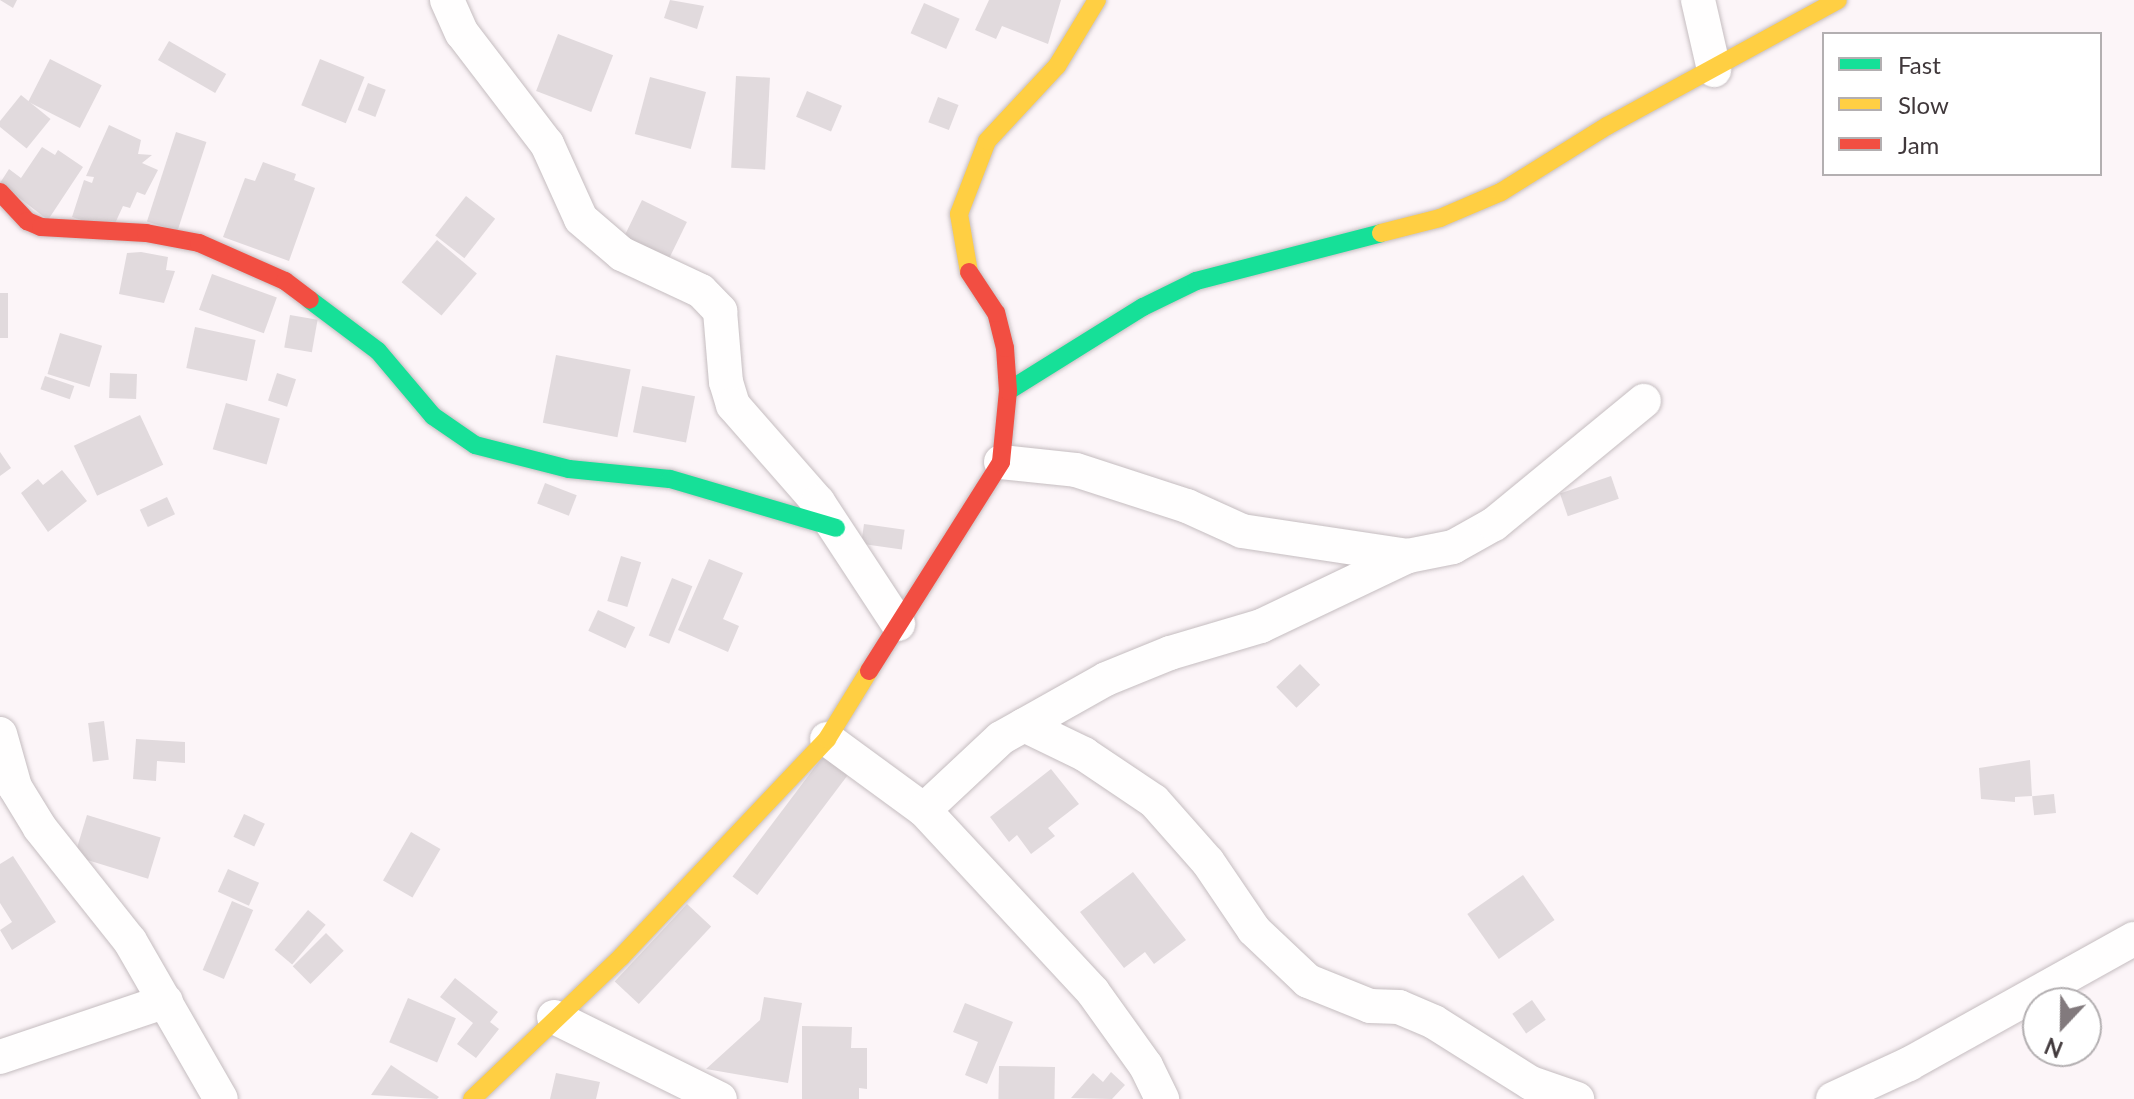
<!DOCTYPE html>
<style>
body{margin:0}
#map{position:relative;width:2134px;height:1099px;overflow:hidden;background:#fcf5f8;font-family:Lato,sans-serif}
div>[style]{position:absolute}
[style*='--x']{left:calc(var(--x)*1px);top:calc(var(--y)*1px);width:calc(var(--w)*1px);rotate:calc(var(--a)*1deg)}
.building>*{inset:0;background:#e1dadd;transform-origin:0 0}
.roads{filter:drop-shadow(0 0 2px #c5bdc0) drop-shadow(0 0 2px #c5bdc0)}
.street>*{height:34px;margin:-17px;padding:0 17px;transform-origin:17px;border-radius:17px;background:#fffefe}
.fast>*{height:18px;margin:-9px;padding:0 9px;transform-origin:9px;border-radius:9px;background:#16e098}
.slow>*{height:18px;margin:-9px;padding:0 9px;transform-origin:9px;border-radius:9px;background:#ffcf43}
.jam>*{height:18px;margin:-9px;padding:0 9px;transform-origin:9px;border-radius:9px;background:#f24e42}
span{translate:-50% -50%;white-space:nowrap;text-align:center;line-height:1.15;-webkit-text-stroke:8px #fff;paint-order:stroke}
.legend{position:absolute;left:1822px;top:32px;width:280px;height:144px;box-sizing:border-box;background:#fff;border:2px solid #b3afb1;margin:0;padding:10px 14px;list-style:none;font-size:24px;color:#40383b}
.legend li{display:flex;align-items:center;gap:16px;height:40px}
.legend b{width:40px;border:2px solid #b3afb1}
.north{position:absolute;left:2022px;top:987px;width:80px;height:80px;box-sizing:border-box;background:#fff;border:2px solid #b3afb1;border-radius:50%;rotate:202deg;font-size:22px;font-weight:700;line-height:32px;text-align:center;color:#40383b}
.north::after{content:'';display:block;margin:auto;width:28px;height:36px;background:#827a7d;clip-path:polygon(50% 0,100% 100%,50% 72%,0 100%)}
</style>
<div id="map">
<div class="building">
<div style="clip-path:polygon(0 0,17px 0,13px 8px)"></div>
<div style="clip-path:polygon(670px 0,704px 6px,697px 29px,664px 18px)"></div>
<div style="clip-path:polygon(989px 0,1061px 0,1048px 44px,1002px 26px,996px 39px,975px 30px)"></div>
<div style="left:924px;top:3px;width:39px;height:33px;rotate:24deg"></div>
<div style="left:558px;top:34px;width:59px;height:61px;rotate:21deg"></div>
<div style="left:169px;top:41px;width:66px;height:22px;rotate:30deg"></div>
<div style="left:50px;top:59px;width:58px;height:48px;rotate:27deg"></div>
<div style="left:320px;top:59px;width:48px;height:50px;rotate:22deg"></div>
<div style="left:736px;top:76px;width:34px;height:92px;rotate:3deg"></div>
<div style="left:650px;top:77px;width:58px;height:59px;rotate:15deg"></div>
<div style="left:368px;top:83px;width:19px;height:29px;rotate:21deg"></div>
<div style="left:807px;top:91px;width:38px;height:28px;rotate:23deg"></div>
<div style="left:21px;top:95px;width:38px;height:38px;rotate:39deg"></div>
<div style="left:938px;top:97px;width:22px;height:27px;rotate:21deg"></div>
<div style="clip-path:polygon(109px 125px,141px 140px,138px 154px,152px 155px,142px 163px,158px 170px,145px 195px,137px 192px,130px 208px,123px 206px,112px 230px,72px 217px,84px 180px,92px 183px,94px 177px,86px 176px)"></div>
<div style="left:176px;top:132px;width:32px;height:94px;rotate:18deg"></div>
<div style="clip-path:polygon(42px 147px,55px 155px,58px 150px,83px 167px,48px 220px,0 183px,9px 169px,21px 178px)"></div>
<div style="clip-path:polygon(263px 162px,296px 174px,294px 180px,315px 188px,289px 261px,223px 237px,245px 178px,255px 181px)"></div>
<div style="left:466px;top:196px;width:37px;height:50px;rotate:38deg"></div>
<div style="left:642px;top:200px;width:50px;height:42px;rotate:26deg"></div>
<div style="left:437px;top:240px;width:52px;height:55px;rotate:40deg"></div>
<div style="clip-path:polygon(141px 252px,168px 257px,166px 270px,175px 271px,164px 303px,119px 294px,127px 253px)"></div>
<div style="left:212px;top:274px;width:69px;height:38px;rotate:20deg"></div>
<div style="left:0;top:293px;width:8px;height:45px"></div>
<div style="left:290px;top:315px;width:28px;height:33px;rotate:10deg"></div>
<div style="left:195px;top:327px;width:62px;height:42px;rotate:12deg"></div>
<div style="left:60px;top:333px;width:44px;height:43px;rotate:17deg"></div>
<div style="left:556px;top:355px;width:76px;height:69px;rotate:11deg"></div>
<div style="left:110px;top:373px;width:27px;height:25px;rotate:2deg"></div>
<div style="left:277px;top:373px;width:20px;height:29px;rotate:18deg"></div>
<div style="left:45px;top:376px;width:31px;height:14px;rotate:19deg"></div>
<div style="left:642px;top:386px;width:54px;height:47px;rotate:11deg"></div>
<div style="left:226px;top:403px;width:56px;height:48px;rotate:16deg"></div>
<div style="left:140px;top:415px;width:55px;height:73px;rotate:65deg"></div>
<div style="clip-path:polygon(0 452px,11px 468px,0 476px)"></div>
<div style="clip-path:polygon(62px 470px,87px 501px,48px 532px,21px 493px,38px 479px,43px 485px)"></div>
<div style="left:1611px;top:476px;width:24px;height:54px;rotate:71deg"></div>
<div style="left:545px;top:483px;width:34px;height:22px;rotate:21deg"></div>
<div style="left:167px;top:497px;width:19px;height:30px;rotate:65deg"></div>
<div style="left:864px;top:524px;width:41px;height:20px;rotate:8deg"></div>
<div style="left:621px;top:556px;width:21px;height:47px;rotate:17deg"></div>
<div style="clip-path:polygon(709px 559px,743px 573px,723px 619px,739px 626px,728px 652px,678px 630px)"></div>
<div style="left:672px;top:578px;width:22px;height:62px;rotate:22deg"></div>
<div style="left:598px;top:610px;width:41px;height:23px;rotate:25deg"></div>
<div style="left:1300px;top:664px;width:29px;height:33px;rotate:46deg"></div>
<div style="left:104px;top:721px;width:39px;height:16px;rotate:83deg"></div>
<div style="clip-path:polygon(136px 739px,185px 742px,185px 763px,157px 761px,156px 781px,133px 779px)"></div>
<div style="left:824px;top:755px;width:31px;height:152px;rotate:37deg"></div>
<div style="clip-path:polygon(2030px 760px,2032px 796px,2015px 797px,2015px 802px,1981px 799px,1979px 768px)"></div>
<div style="clip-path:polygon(1051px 769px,1079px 804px,1048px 828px,1055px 836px,1031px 854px,1017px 835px,1009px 842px,990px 817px)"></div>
<div style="left:2054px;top:794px;width:19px;height:22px;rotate:84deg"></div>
<div style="left:244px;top:814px;width:23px;height:25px;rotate:25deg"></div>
<div style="left:87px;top:815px;width:77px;height:43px;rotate:17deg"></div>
<div style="left:411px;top:832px;width:34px;height:56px;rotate:30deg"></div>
<div style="clip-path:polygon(13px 856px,56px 922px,12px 950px,0 930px,12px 922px,0 903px,0 864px)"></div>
<div style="left:228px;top:869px;width:34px;height:25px;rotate:24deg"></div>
<div style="clip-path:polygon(1133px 872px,1186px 940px,1154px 964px,1145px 952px,1124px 968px,1080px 912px)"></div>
<div style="left:1523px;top:875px;width:55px;height:68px;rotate:55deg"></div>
<div style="left:232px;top:901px;width:23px;height:75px;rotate:23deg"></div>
<div style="left:687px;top:904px;width:33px;height:106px;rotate:43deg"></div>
<div style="left:308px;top:910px;width:23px;height:52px;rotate:40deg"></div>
<div style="left:326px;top:933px;width:25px;height:47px;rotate:45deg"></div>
<div style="clip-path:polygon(455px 978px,498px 1012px,490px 1022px,499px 1029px,476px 1058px,457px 1044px,473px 1023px,440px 997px)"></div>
<div style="clip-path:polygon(764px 997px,802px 1003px,788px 1083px,706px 1069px,760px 1020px)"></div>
<div style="left:408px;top:998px;width:52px;height:48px;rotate:23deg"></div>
<div style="left:1532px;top:1000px;width:24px;height:24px;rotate:55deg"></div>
<div style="clip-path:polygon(965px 1003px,1013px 1022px,987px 1084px,965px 1075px,978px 1042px,953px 1032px)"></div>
<div style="clip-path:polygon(802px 1026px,852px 1027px,851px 1048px,867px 1048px,867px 1089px,859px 1088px,859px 1099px,802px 1099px)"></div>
<div style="clip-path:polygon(391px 1065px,439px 1097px,437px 1099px,371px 1095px)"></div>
<div style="left:999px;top:1066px;width:56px;height:33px;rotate:1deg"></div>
<div style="clip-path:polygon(1111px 1072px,1125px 1085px,1112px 1099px,1071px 1098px,1093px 1073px,1103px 1082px)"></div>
<div style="clip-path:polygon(556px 1073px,600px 1082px,596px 1099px,550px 1099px)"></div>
</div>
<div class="roads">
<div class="street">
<div style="--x:447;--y:0;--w:36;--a:66"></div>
<div style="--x:462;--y:33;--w:140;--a:52.6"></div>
<div style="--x:547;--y:144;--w:82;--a:65.6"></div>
<div style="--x:581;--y:219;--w:54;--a:40.5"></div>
<div style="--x:622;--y:254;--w:87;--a:25.1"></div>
<div style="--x:701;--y:291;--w:28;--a:46"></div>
<div style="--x:720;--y:311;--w:71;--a:85.2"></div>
<div style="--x:726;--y:382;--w:24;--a:73"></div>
<div style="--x:733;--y:405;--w:129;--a:48.8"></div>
<div style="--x:818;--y:502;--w:146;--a:56.7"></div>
<div style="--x:1698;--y:0;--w:72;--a:77.1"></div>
<div style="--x:1001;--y:462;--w:75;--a:6.1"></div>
<div style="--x:1076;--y:470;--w:117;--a:18"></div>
<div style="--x:1187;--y:506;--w:60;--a:24.4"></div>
<div style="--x:1242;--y:531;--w:168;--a:8.6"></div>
<div style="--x:1024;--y:725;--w:67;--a:25.8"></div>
<div style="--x:1084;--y:754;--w:84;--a:33.9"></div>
<div style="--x:1154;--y:801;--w:81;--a:48.5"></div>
<div style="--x:1208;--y:862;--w:82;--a:55.9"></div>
<div style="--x:1254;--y:930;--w:74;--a:43.4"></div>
<div style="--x:1308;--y:981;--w:67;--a:22"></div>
<div style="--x:1370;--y:1006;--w:29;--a:2"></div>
<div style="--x:1399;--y:1007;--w:38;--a:23"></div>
<div style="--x:1434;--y:1022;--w:115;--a:32.2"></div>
<div style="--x:1531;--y:1083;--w:49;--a:19.2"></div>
<div style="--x:0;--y:734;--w:55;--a:74.2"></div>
<div style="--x:15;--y:787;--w:48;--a:58.6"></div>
<div style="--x:40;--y:828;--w:144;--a:51.5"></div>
<div style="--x:130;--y:941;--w:182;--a:60.1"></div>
<div style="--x:827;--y:739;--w:120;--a:36.2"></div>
<div style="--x:924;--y:810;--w:248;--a:47.1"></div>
<div style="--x:1093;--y:992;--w:91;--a:54.4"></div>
<div style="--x:1146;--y:1066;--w:37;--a:64"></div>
<div style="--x:924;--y:810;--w:105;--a:-43.1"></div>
<div style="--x:1001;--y:738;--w:120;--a:-29.3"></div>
<div style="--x:1106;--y:679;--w:69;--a:-22.1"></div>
<div style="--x:1170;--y:653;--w:95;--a:-16.5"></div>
<div style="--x:1261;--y:626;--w:163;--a:-25.5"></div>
<div style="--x:1408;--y:556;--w:46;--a:-11.3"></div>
<div style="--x:1453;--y:547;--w:47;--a:-29.3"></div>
<div style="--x:1494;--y:524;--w:194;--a:-39.4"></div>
<div style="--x:554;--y:1017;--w:185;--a:26.3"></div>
<div style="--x:0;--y:1057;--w:175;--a:-18.6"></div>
<div style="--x:1833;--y:1099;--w:84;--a:-24.7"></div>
<div style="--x:1909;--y:1064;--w:257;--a:-29.1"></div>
</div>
<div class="fast">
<div style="--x:310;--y:300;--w:85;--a:36.9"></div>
<div style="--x:378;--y:351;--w:85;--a:49.8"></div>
<div style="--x:433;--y:416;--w:51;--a:34.6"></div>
<div style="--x:475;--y:445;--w:97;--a:14.3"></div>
<div style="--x:569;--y:469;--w:101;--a:5.7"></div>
<div style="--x:670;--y:479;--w:173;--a:16.4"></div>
<div style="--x:1008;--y:391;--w:159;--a:-31.9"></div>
<div style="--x:1143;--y:307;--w:59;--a:-26.1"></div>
<div style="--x:1196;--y:281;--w:191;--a:-14.5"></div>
</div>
<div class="slow">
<div style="--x:1381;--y:233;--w:61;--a:-14.3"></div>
<div style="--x:1440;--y:218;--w:66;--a:-23.1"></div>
<div style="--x:1501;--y:192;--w:125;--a:-31.9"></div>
<div style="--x:1607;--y:126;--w:263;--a:-28.6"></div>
<div style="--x:969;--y:272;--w:59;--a:-99.8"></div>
<div style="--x:959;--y:214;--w:78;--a:-69"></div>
<div style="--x:987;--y:141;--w:103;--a:-47"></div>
<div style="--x:1057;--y:66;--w:77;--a:-58.8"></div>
<div style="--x:472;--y:1099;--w:207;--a:-43.6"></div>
<div style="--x:622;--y:956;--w:299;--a:-46.6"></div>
<div style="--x:827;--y:739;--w:80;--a:-58.3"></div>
</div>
<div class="jam">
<div style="--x:0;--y:192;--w:40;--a:47"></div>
<div style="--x:27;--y:221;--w:15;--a:23"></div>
<div style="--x:41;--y:227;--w:105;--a:3.3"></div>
<div style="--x:146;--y:233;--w:54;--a:10.7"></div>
<div style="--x:199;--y:243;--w:94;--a:23.8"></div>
<div style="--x:285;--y:281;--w:31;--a:37"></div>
<div style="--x:869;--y:671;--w:247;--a:-57.7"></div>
<div style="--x:1001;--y:462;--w:71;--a:-84.4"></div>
<div style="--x:1008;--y:391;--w:43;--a:-94"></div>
<div style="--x:1005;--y:348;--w:36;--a:-104"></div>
<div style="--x:996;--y:313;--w:49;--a:-123.4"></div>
</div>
</div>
<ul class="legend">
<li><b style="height:10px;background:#16e098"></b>Fast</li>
<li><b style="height:10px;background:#ffcf43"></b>Slow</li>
<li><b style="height:10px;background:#f24e42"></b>Jam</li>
</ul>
<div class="north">N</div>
</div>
